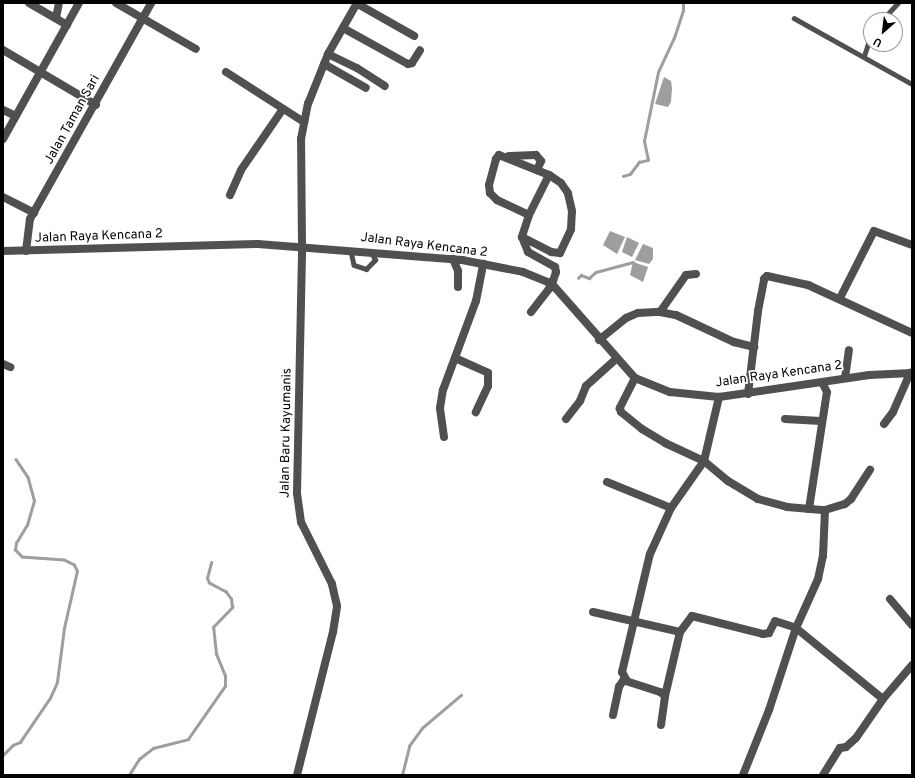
<!DOCTYPE html>
<style>
body{margin:0}
#map{position:relative;width:915px;height:778px;overflow:hidden;background:#fff;font-family:Overpass,sans-serif}
div>[style]{position:absolute}
[style*='--x']{left:calc(var(--x)*1px);top:calc(var(--y)*1px);width:calc(var(--w)*1px);rotate:calc(var(--a)*1deg)}
.water>*{inset:0;background:#9e9e9e}
.stream>*{height:2.5px;margin:-1.25px;padding:0 1.25px;transform-origin:1.25px;border-radius:1.25px;background:#9e9e9e}
.service>*{height:4.5px;margin:-2.25px;padding:0 2.25px;transform-origin:2.25px;border-radius:2.25px;background:#505050}
.minor>*{height:8px;margin:-4px;padding:0 4px;transform-origin:4px;border-radius:4px;background:#505050}
.tertiary>*{height:8px;margin:-4px;padding:0 4px;transform-origin:4px;border-radius:4px;background:#505050}
span{translate:-50% -50%;white-space:nowrap;text-align:center;line-height:1.15;-webkit-text-stroke:3.5px #fff;paint-order:stroke}
.street-label{font-size:13px;color:#000}
.frame{position:absolute;inset:0;border:4px solid #000;pointer-events:none}
.north{position:absolute;left:863px;top:12px;width:40px;height:40px;box-sizing:border-box;background:#fff;border:1px solid #999;border-radius:50%;rotate:208deg;font-size:11px;font-weight:700;line-height:16px;text-align:center;color:#000}
.north::after{content:'';display:block;margin:auto;width:14px;height:18px;background:#000;clip-path:polygon(50% 0,100% 100%,50% 72%,0 100%)}
</style>
<div id="map">
<div class="water">
<div style="clip-path:polygon(664px 77px,671px 81px,672px 88px,671px 102px,668px 107px,655px 104px)"></div>
<div style="clip-path:polygon(610px 231px,625px 237px,617px 254px,603px 245px)"></div>
<div style="clip-path:polygon(627px 237px,639px 243px,632px 257px,622px 252px)"></div>
<div style="clip-path:polygon(643px 244px,653px 248px,653px 259px,649px 264px,635px 260px)"></div>
<div style="clip-path:polygon(633px 262px,648px 267px,643px 282px,630px 275px)"></div>
</div>
<div class="stream">
<div style="--x:623;--y:176;--w:7;--a:-16"></div>
<div style="--x:630;--y:174;--w:15;--a:-53"></div>
<div style="--x:639;--y:162;--w:9;--a:-13"></div>
<div style="--x:648;--y:160;--w:19;--a:-102"></div>
<div style="--x:644;--y:141;--w:70;--a:-78.5"></div>
<div style="--x:658;--y:72;--w:38;--a:-65"></div>
<div style="--x:674;--y:38;--w:28;--a:-72"></div>
<div style="--x:683;--y:11;--w:8;--a:-90"></div>
<div style="--x:578;--y:278;--w:4;--a:-45"></div>
<div style="--x:581;--y:275;--w:9;--a:21"></div>
<div style="--x:589;--y:278;--w:9;--a:-41"></div>
<div style="--x:596;--y:272;--w:38;--a:-15"></div>
<div style="--x:3;--y:755;--w:14;--a:-45"></div>
<div style="--x:13;--y:745;--w:8;--a:-23"></div>
<div style="--x:20;--y:742;--w:53;--a:-55.7"></div>
<div style="--x:50;--y:698;--w:17;--a:-66"></div>
<div style="--x:57;--y:682;--w:54;--a:-82.6"></div>
<div style="--x:64;--y:628;--w:58;--a:-77.2"></div>
<div style="--x:77;--y:571;--w:7;--a:-117"></div>
<div style="--x:74;--y:565;--w:11;--a:-153"></div>
<div style="--x:64;--y:560;--w:42;--a:-175.9"></div>
<div style="--x:22;--y:557;--w:10;--a:-135"></div>
<div style="--x:15;--y:550;--w:7;--a:-82"></div>
<div style="--x:16;--y:543;--w:21;--a:-59"></div>
<div style="--x:27;--y:525;--w:25;--a:-74"></div>
<div style="--x:34;--y:501;--w:24;--a:-105"></div>
<div style="--x:28;--y:478;--w:22;--a:-124"></div>
<div style="--x:129;--y:775;--w:19;--a:-58"></div>
<div style="--x:139;--y:759;--w:18;--a:-38"></div>
<div style="--x:153;--y:748;--w:36;--a:-14"></div>
<div style="--x:188;--y:739;--w:65;--a:-55.1"></div>
<div style="--x:225;--y:686;--w:10;--a:-90"></div>
<div style="--x:225;--y:676;--w:24;--a:-112"></div>
<div style="--x:216;--y:654;--w:27;--a:-96"></div>
<div style="--x:213;--y:627;--w:28;--a:-46"></div>
<div style="--x:232;--y:607;--w:8;--a:-97"></div>
<div style="--x:231;--y:599;--w:9;--a:-126"></div>
<div style="--x:226;--y:592;--w:19;--a:-152"></div>
<div style="--x:209;--y:583;--w:5;--a:-112"></div>
<div style="--x:207;--y:578;--w:16;--a:-75"></div>
<div style="--x:402;--y:775;--w:30;--a:-76"></div>
<div style="--x:409;--y:746;--w:22;--a:-54"></div>
<div style="--x:422;--y:728;--w:51;--a:-40.2"></div>
</div>
<div class="service">
<div style="--x:794;--y:18;--w:135;--a:29.2"></div>
<div style="--x:882;--y:20;--w:23;--a:-47"></div>
<div style="--x:864;--y:56;--w:23;--a:-72"></div>
<div style="--x:351;--y:251;--w:14;--a:78"></div>
<div style="--x:354;--y:265;--w:13;--a:18"></div>
<div style="--x:366;--y:269;--w:13;--a:-45"></div>
<div style="--x:375;--y:260;--w:9;--a:-117"></div>
</div>
<div class="minor">
<div style="--x:29;--y:3;--w:44;--a:30.1"></div>
<div style="--x:116;--y:3;--w:92;--a:29.9"></div>
<div style="--x:356;--y:3;--w:67;--a:29.6"></div>
<div style="--x:56;--y:18;--w:15;--a:-79"></div>
<div style="--x:343;--y:28;--w:74;--a:29"></div>
<div style="--x:408;--y:64;--w:4;--a:-14"></div>
<div style="--x:412;--y:63;--w:15;--a:-58"></div>
<div style="--x:3;--y:50;--w:108;--a:30.6"></div>
<div style="--x:328;--y:54;--w:32;--a:26"></div>
<div style="--x:357;--y:68;--w:33;--a:33"></div>
<div style="--x:324;--y:64;--w:48;--a:29.7"></div>
<div style="--x:226;--y:72;--w:93;--a:32.7"></div>
<div style="--x:3;--y:110;--w:14;--a:25"></div>
<div style="--x:3;--y:139;--w:156;--a:-60.8"></div>
<div style="--x:509;--y:156;--w:27;--a:-2"></div>
<div style="--x:536;--y:155;--w:8;--a:50"></div>
<div style="--x:541;--y:161;--w:10;--a:114"></div>
<div style="--x:549;--y:175;--w:45;--a:116.6"></div>
<div style="--x:529;--y:215;--w:23;--a:108"></div>
<div style="--x:522;--y:237;--w:16;--a:68"></div>
<div style="--x:528;--y:252;--w:31;--a:29"></div>
<div style="--x:555;--y:267;--w:5;--a:79"></div>
<div style="--x:556;--y:272;--w:13;--a:108"></div>
<div style="--x:230;--y:195;--w:27;--a:-66"></div>
<div style="--x:241;--y:170;--w:74;--a:-55.5"></div>
<div style="--x:3;--y:197;--w:35;--a:27"></div>
<div style="--x:522;--y:237;--w:33;--a:27"></div>
<div style="--x:551;--y:252;--w:9;--a:6"></div>
<div style="--x:560;--y:253;--w:26;--a:-65"></div>
<div style="--x:571;--y:229;--w:18;--a:-87"></div>
<div style="--x:572;--y:211;--w:18;--a:-103"></div>
<div style="--x:568;--y:193;--w:12;--a:-125"></div>
<div style="--x:561;--y:183;--w:14;--a:-146"></div>
<div style="--x:549;--y:175;--w:54;--a:-158.2"></div>
<div style="--x:499;--y:155;--w:5;--a:127"></div>
<div style="--x:496;--y:159;--w:27;--a:105"></div>
<div style="--x:489;--y:185;--w:8;--a:83"></div>
<div style="--x:490;--y:193;--w:10;--a:45"></div>
<div style="--x:497;--y:200;--w:35;--a:25"></div>
<div style="--x:26;--y:251;--w:32;--a:-83"></div>
<div style="--x:30;--y:219;--w:248;--a:-60.7"></div>
<div style="--x:453;--y:259;--w:13;--a:67"></div>
<div style="--x:458;--y:271;--w:16;--a:90"></div>
<div style="--x:840;--y:298;--w:75;--a:-63.1"></div>
<div style="--x:874;--y:231;--w:40;--a:20.2"></div>
<div style="--x:531;--y:312;--w:31;--a:-52"></div>
<div style="--x:550;--y:288;--w:6;--a:-99"></div>
<div style="--x:660;--y:312;--w:45;--a:-54.9"></div>
<div style="--x:686;--y:275;--w:10;--a:-6"></div>
<div style="--x:599;--y:340;--w:35;--a:-39"></div>
<div style="--x:626;--y:318;--w:13;--a:-23"></div>
<div style="--x:638;--y:313;--w:22;--a:-3"></div>
<div style="--x:660;--y:312;--w:16;--a:11"></div>
<div style="--x:676;--y:315;--w:64;--a:25"></div>
<div style="--x:734;--y:342;--w:21;--a:14"></div>
<div style="--x:455;--y:358;--w:36;--a:24"></div>
<div style="--x:488;--y:373;--w:13;--a:90"></div>
<div style="--x:488;--y:386;--w:29;--a:115"></div>
<div style="--x:3;--y:364;--w:8;--a:23"></div>
<div style="--x:635;--y:378;--w:34;--a:117"></div>
<div style="--x:620;--y:408;--w:4;--a:76"></div>
<div style="--x:621;--y:412;--w:27;--a:39"></div>
<div style="--x:642;--y:429;--w:27;--a:31"></div>
<div style="--x:665;--y:443;--w:43;--a:24.8"></div>
<div style="--x:704;--y:461;--w:31;--a:40"></div>
<div style="--x:728;--y:481;--w:35;--a:31"></div>
<div style="--x:758;--y:499;--w:30;--a:15"></div>
<div style="--x:787;--y:507;--w:38;--a:5"></div>
<div style="--x:845;--y:378;--w:28;--a:-82"></div>
<div style="--x:748;--y:394;--w:84;--a:-83.1"></div>
<div style="--x:758;--y:311;--w:33;--a:-79"></div>
<div style="--x:764;--y:279;--w:4;--a:-45"></div>
<div style="--x:767;--y:276;--w:42;--a:12.4"></div>
<div style="--x:808;--y:285;--w:115;--a:24.8"></div>
<div style="--x:566;--y:419;--w:23;--a:-52"></div>
<div style="--x:580;--y:401;--w:16;--a:-68"></div>
<div style="--x:586;--y:386;--w:40;--a:-42"></div>
<div style="--x:785;--y:419;--w:36;--a:3"></div>
<div style="--x:884;--y:424;--w:15;--a:-53"></div>
<div style="--x:893;--y:412;--w:43;--a:-66.4"></div>
<div style="--x:444;--y:437;--w:29;--a:-98"></div>
<div style="--x:440;--y:408;--w:18;--a:-81"></div>
<div style="--x:443;--y:390;--w:95;--a:-69.7"></div>
<div style="--x:476;--y:301;--w:38;--a:-79"></div>
<div style="--x:607;--y:482;--w:69;--a:22.1"></div>
<div style="--x:809;--y:509;--w:118;--a:-81.3"></div>
<div style="--x:827;--y:392;--w:11;--a:-117"></div>
<div style="--x:890;--y:599;--w:34;--a:50"></div>
<div style="--x:593;--y:612;--w:89;--a:12.9"></div>
<div style="--x:665;--y:696;--w:66;--a:-76.8"></div>
<div style="--x:680;--y:632;--w:20;--a:-53"></div>
<div style="--x:692;--y:616;--w:73;--a:14.2"></div>
<div style="--x:763;--y:634;--w:6;--a:-9"></div>
<div style="--x:769;--y:633;--w:13;--a:-63"></div>
<div style="--x:775;--y:621;--w:22;--a:18"></div>
<div style="--x:796;--y:628;--w:112;--a:39.2"></div>
<div style="--x:883;--y:699;--w:45;--a:-49.5"></div>
<div style="--x:613;--y:715;--w:29;--a:-78"></div>
<div style="--x:619;--y:687;--w:9;--a:-58"></div>
<div style="--x:661;--y:725;--w:29;--a:-82"></div>
<div style="--x:665;--y:696;--w:6;--a:-141"></div>
<div style="--x:660;--y:692;--w:35;--a:-162"></div>
<div style="--x:627;--y:681;--w:10;--a:-119"></div>
<div style="--x:622;--y:672;--w:121;--a:-76.7"></div>
<div style="--x:650;--y:554;--w:51;--a:-65.5"></div>
<div style="--x:671;--y:508;--w:57;--a:-54.9"></div>
<div style="--x:704;--y:461;--w:66;--a:-76.8"></div>
<div style="--x:297;--y:775;--w:147;--a:-75.9"></div>
<div style="--x:333;--y:632;--w:26;--a:-81"></div>
<div style="--x:337;--y:606;--w:23;--a:-103"></div>
<div style="--x:332;--y:584;--w:69;--a:-116.6"></div>
<div style="--x:301;--y:522;--w:29;--a:-98"></div>
<div style="--x:297;--y:493;--w:247;--a:-88.8"></div>
<div style="--x:302;--y:246;--w:107;--a:-90.5"></div>
<div style="--x:301;--y:139;--w:36;--a:-79"></div>
<div style="--x:308;--y:104;--w:54;--a:-68.2"></div>
<div style="--x:328;--y:54;--w:59;--a:-60.4"></div>
<div style="--x:743;--y:775;--w:70;--a:-68.2"></div>
<div style="--x:769;--y:710;--w:86;--a:-71.8"></div>
<div style="--x:796;--y:628;--w:54;--a:-65.8"></div>
<div style="--x:818;--y:579;--w:24;--a:-78"></div>
<div style="--x:823;--y:556;--w:46;--a:-87.5"></div>
<div style="--x:825;--y:510;--w:21;--a:-17"></div>
<div style="--x:845;--y:504;--w:8;--a:-40"></div>
<div style="--x:851;--y:499;--w:35;--a:-57"></div>
<div style="--x:823;--y:775;--w:32;--a:-58"></div>
<div style="--x:840;--y:748;--w:6;--a:-9"></div>
<div style="--x:846;--y:747;--w:13;--a:-42"></div>
<div style="--x:856;--y:738;--w:47;--a:-55.3"></div>
</div>
<div class="tertiary">
<div style="--x:3;--y:251;--w:255;--a:-1.6"></div>
<div style="--x:258;--y:244;--w:205;--a:4.5"></div>
<div style="--x:462;--y:260;--w:62;--a:11.1"></div>
<div style="--x:523;--y:272;--w:31;--a:22"></div>
<div style="--x:552;--y:284;--w:125;--a:48.6"></div>
<div style="--x:635;--y:378;--w:38;--a:22"></div>
<div style="--x:670;--y:392;--w:49;--a:5.8"></div>
<div style="--x:719;--y:397;--w:152;--a:-8.3"></div>
<div style="--x:869;--y:375;--w:43;--a:-2.7"></div>
</div>
<div class="street-label">
<span style="left:73px;top:120px;rotate:-61deg">Jalan Taman Sari</span>
<span style="left:99px;top:237px;rotate:-2deg">Jalan Raya Kencana 2</span>
<span style="left:424px;top:246px;rotate:7deg">Jalan Raya Kencana 2</span>
<span style="left:779px;top:375px;rotate:-8deg">Jalan Raya Kencana 2</span>
<span style="left:287px;top:433px;rotate:-89deg">Jalan Baru Kayumanis</span>
</div>
<div class="frame"></div>
<div class="north">U</div>
</div>
